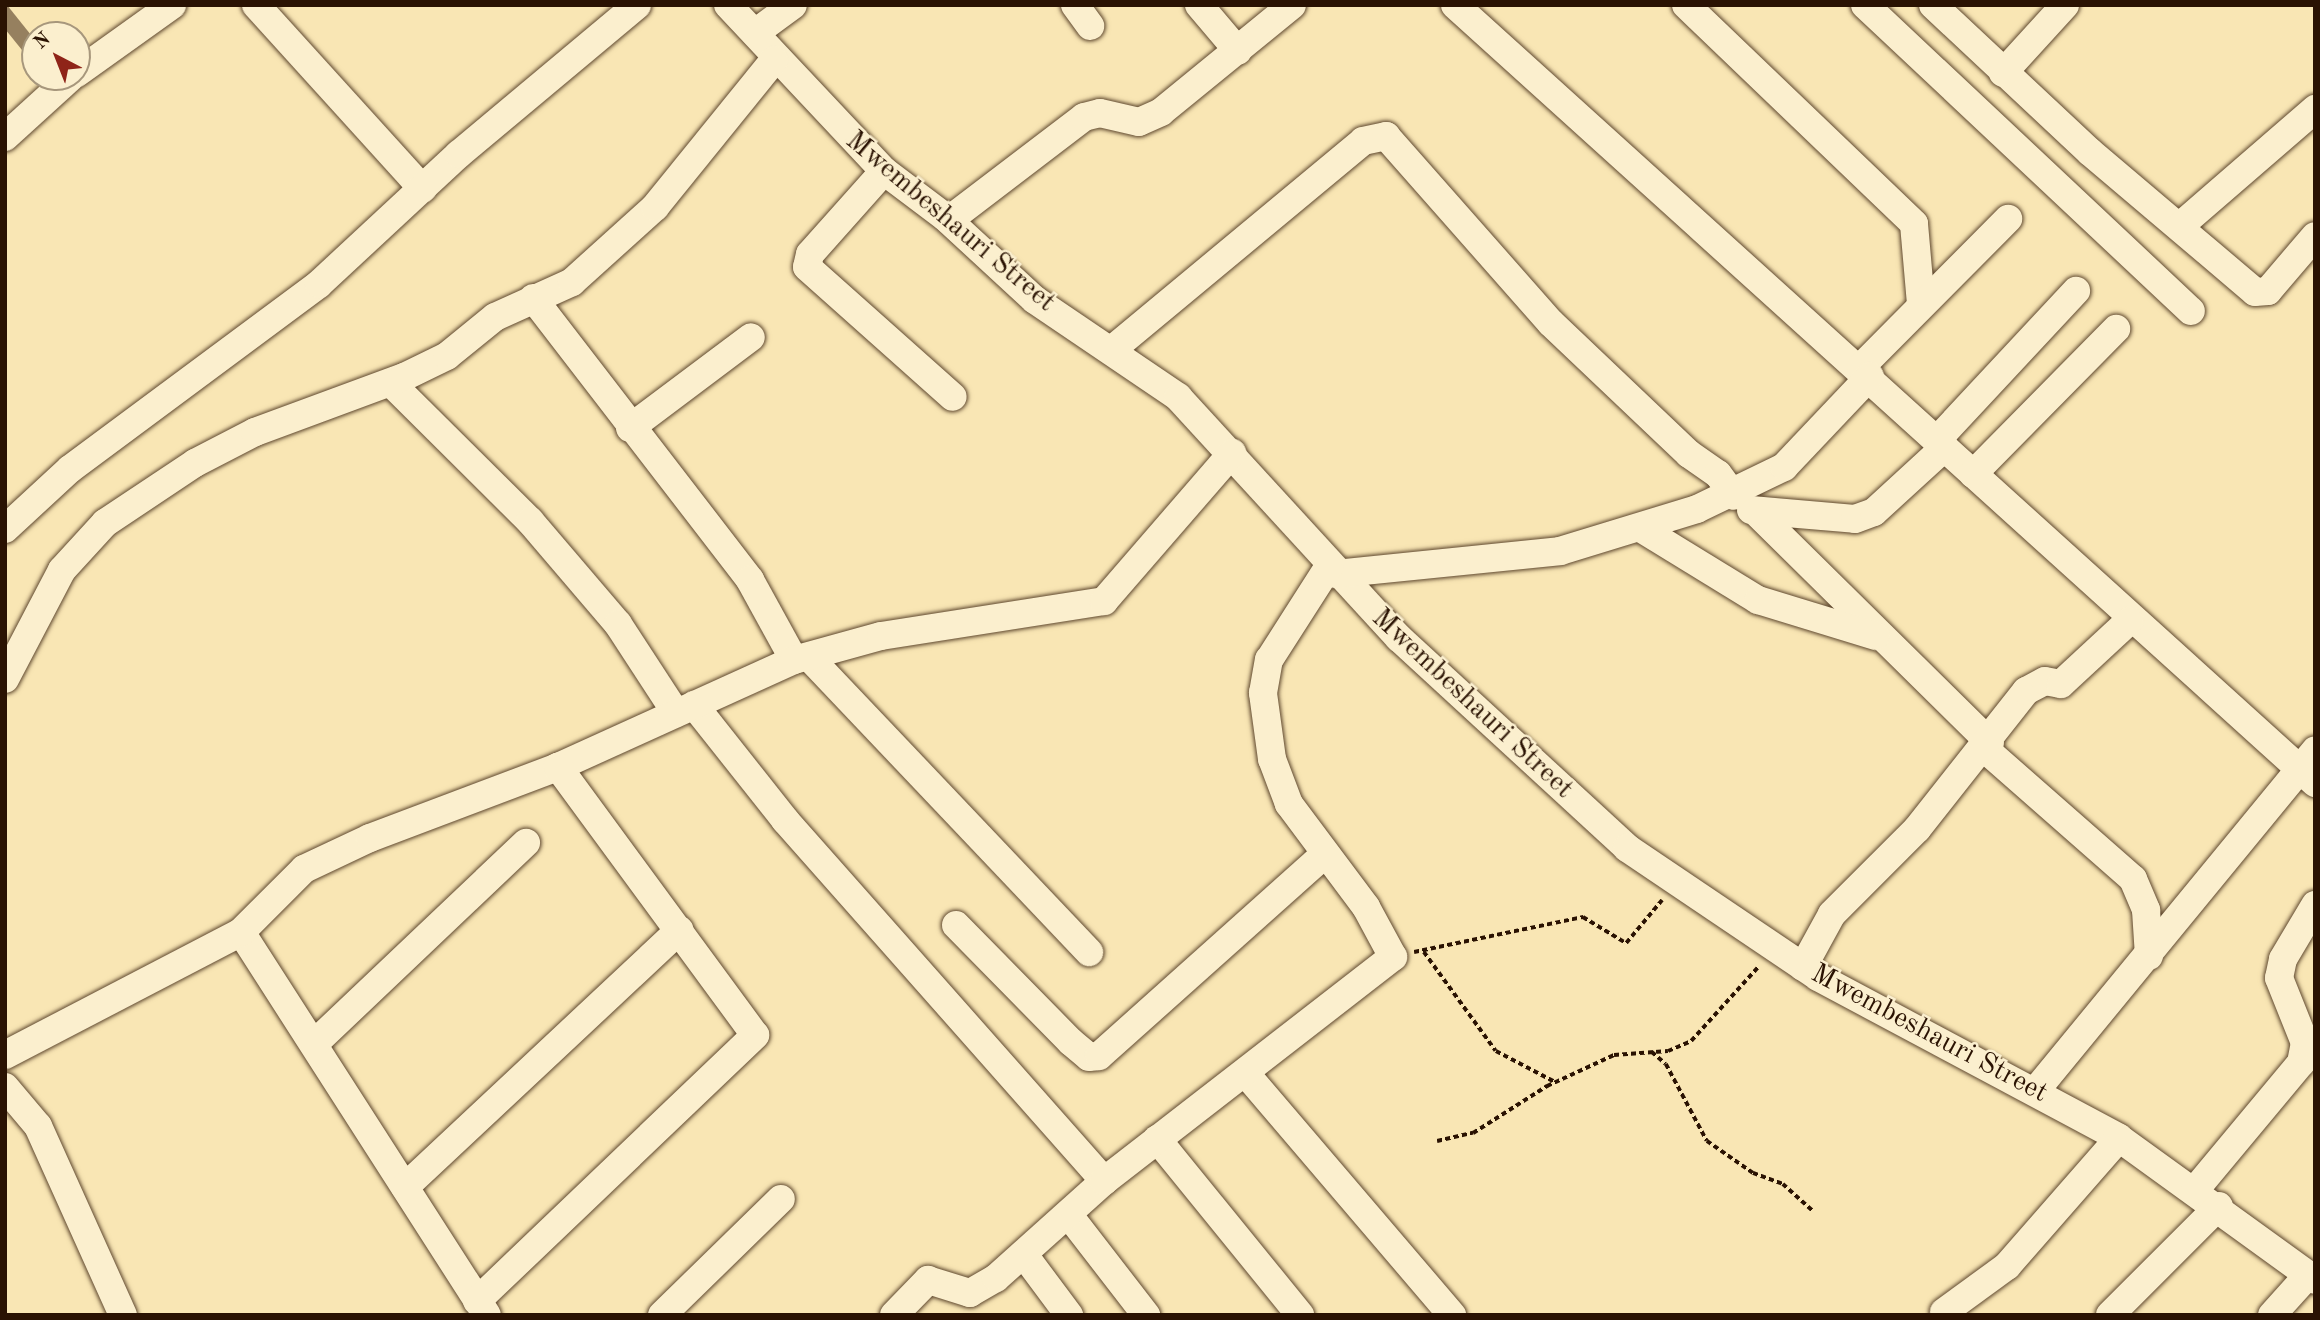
<!DOCTYPE html>
<style>
body{margin:0}
#map{position:relative;width:2320px;height:1320px;overflow:hidden;background:#f9e6b4;font-family:"Old Standard TT",serif}
div>[style]{position:absolute}
[style*='--x']{left:calc(var(--x)*1px);top:calc(var(--y)*1px);width:calc(var(--w)*1px);rotate:calc(var(--a)*1deg)}
.building>*{inset:0;background:#96805f}
.path>*{height:3.5px;margin-top:-1.75px;transform-origin:0;background:repeating-linear-gradient(90deg,#2a1202 0 5px,transparent 0 8.5px)}
.roads{filter:drop-shadow(0 0 2px #5e472e) drop-shadow(0 0 2px #5e472e)}
.minor>*{height:28px;margin:-14px;padding:0 14px;transform-origin:14px;border-radius:14px;background:#fbefce}
span{translate:-50% -50%;white-space:nowrap;text-align:center;line-height:1.15;-webkit-text-stroke:5px #fbefce;paint-order:stroke}
.street-label{font-size:28px;color:#2a1202}
.frame{position:absolute;inset:0;border:7px solid #2a1202;pointer-events:none}
.north{position:absolute;left:21px;top:21px;width:70px;height:70px;box-sizing:border-box;background:#fbefce;border:2px solid #a7977c;border-radius:50%;rotate:318deg;font-size:19px;font-weight:700;line-height:28px;text-align:center;color:#2a1202}
.north::after{content:'';display:block;margin:auto;width:24px;height:32px;background:#8f2418;clip-path:polygon(50% 0,100% 100%,50% 72%,0 100%)}
</style>
<div id="map">
<div class="building">
<div style="clip-path:polygon(7px 5px,35px 40px,22px 50px,5px 29px)"></div>
</div>
<div class="path">
<div style="--x:1414;--y:952;--w:173;--a:-11.7"></div>
<div style="--x:1583;--y:917;--w:50;--a:31.2"></div>
<div style="--x:1626;--y:943;--w:56;--a:-50.1"></div>
<div style="--x:1424;--y:952;--w:122;--a:54"></div>
<div style="--x:1496;--y:1051;--w:67;--a:27.7"></div>
<div style="--x:1652;--y:1052;--w:18;--a:41"></div>
<div style="--x:1666;--y:1064;--w:87;--a:62"></div>
<div style="--x:1707;--y:1141;--w:56;--a:34.8"></div>
<div style="--x:1753;--y:1173;--w:32;--a:20"></div>
<div style="--x:1783;--y:1184;--w:42;--a:42.1"></div>
<div style="--x:1437;--y:1141;--w:37;--a:-13"></div>
<div style="--x:1473;--y:1133;--w:88;--a:-32.4"></div>
<div style="--x:1547;--y:1086;--w:74;--a:-24.8"></div>
<div style="--x:1614;--y:1055;--w:54;--a:-4.2"></div>
<div style="--x:1668;--y:1051;--w:25;--a:-23"></div>
<div style="--x:1691;--y:1041;--w:101;--a:-47.8"></div>
</div>
<div class="roads">
<div class="minor">
<div style="--x:256;--y:5;--w:248;--a:47.8"></div>
<div style="--x:728;--y:5;--w:228;--a:46.8"></div>
<div style="--x:884;--y:171;--w:76;--a:37"></div>
<div style="--x:945;--y:217;--w:122;--a:42.7"></div>
<div style="--x:1035;--y:300;--w:173;--a:34.1"></div>
<div style="--x:1178;--y:397;--w:327;--a:47.5"></div>
<div style="--x:1399;--y:638;--w:310;--a:42.6"></div>
<div style="--x:1627;--y:848;--w:230;--a:34"></div>
<div style="--x:1818;--y:977;--w:341;--a:28.1"></div>
<div style="--x:2119;--y:1138;--w:242;--a:35.9"></div>
<div style="--x:1075;--y:5;--w:26;--a:54"></div>
<div style="--x:1199;--y:5;--w:60;--a:49.7"></div>
<div style="--x:1455;--y:5;--w:1160;--a:42.13"></div>
<div style="--x:1686;--y:5;--w:316;--a:43.8"></div>
<div style="--x:1914;--y:224;--w:80;--a:85"></div>
<div style="--x:1865;--y:5;--w:447;--a:43.2"></div>
<div style="--x:1933;--y:5;--w:215;--a:43.1"></div>
<div style="--x:2090;--y:152;--w:216;--a:40.3"></div>
<div style="--x:2255;--y:292;--w:13;--a:-4"></div>
<div style="--x:2268;--y:291;--w:72;--a:-49.5"></div>
<div style="--x:755;--y:33;--w:47;--a:-36.4"></div>
<div style="--x:77;--y:73;--w:117;--a:-35.6"></div>
<div style="--x:2003;--y:73;--w:92;--a:-47.6"></div>
<div style="--x:5;--y:137;--w:89;--a:-42.3"></div>
<div style="--x:884;--y:171;--w:111;--a:131.7"></div>
<div style="--x:810;--y:254;--w:13;--a:103"></div>
<div style="--x:807;--y:267;--w:195;--a:41.7"></div>
<div style="--x:949;--y:220;--w:170;--a:-37.3"></div>
<div style="--x:1084;--y:117;--w:16;--a:-14"></div>
<div style="--x:1100;--y:113;--w:40;--a:13"></div>
<div style="--x:1139;--y:122;--w:24;--a:-24"></div>
<div style="--x:1161;--y:112;--w:169;--a:-39.2"></div>
<div style="--x:2180;--y:226;--w:179;--a:-40.9"></div>
<div style="--x:533;--y:298;--w:356;--a:52.4"></div>
<div style="--x:750;--y:580;--w:91;--a:61.2"></div>
<div style="--x:1114;--y:348;--w:324;--a:-39.7"></div>
<div style="--x:1363;--y:141;--w:24;--a:-12"></div>
<div style="--x:1386;--y:136;--w:249;--a:48.6"></div>
<div style="--x:1551;--y:323;--w:190;--a:43.5"></div>
<div style="--x:1689;--y:454;--w:35;--a:35"></div>
<div style="--x:1718;--y:474;--w:27;--a:54"></div>
<div style="--x:1861;--y:367;--w:209;--a:-45.2"></div>
<div style="--x:391;--y:383;--w:196;--a:44.8"></div>
<div style="--x:530;--y:521;--w:135;--a:49.5"></div>
<div style="--x:618;--y:624;--w:106;--a:56.9"></div>
<div style="--x:630;--y:428;--w:151;--a:-36.9"></div>
<div style="--x:1937;--y:440;--w:204;--a:-47"></div>
<div style="--x:1973;--y:474;--w:204;--a:-45.4"></div>
<div style="--x:1751;--y:510;--w:104;--a:4.9"></div>
<div style="--x:1855;--y:519;--w:20;--a:-20"></div>
<div style="--x:1874;--y:512;--w:96;--a:-42.5"></div>
<div style="--x:1755;--y:511;--w:330;--a:44.6"></div>
<div style="--x:5;--y:529;--w:88;--a:-42.7"></div>
<div style="--x:70;--y:469;--w:310;--a:-36.6"></div>
<div style="--x:319;--y:284;--w:191;--a:-42.9"></div>
<div style="--x:459;--y:154;--w:232;--a:-39.9"></div>
<div style="--x:1642;--y:529;--w:136;--a:31.5"></div>
<div style="--x:1758;--y:600;--w:123;--a:17"></div>
<div style="--x:1335;--y:574;--w:226;--a:-5.8"></div>
<div style="--x:1560;--y:551;--w:143;--a:-17"></div>
<div style="--x:1697;--y:509;--w:97;--a:-25.8"></div>
<div style="--x:1784;--y:467;--w:125;--a:-46.6"></div>
<div style="--x:809;--y:657;--w:407;--a:46.5"></div>
<div style="--x:5;--y:679;--w:123;--a:-62.4"></div>
<div style="--x:62;--y:570;--w:64;--a:-47.5"></div>
<div style="--x:105;--y:523;--w:108;--a:-33.7"></div>
<div style="--x:195;--y:463;--w:68;--a:-27.3"></div>
<div style="--x:255;--y:432;--w:159;--a:-20.3"></div>
<div style="--x:404;--y:377;--w:48;--a:-26"></div>
<div style="--x:447;--y:356;--w:62;--a:-39.1"></div>
<div style="--x:495;--y:317;--w:85;--a:-24.4"></div>
<div style="--x:572;--y:282;--w:112;--a:-42.1"></div>
<div style="--x:655;--y:207;--w:189;--a:-51"></div>
<div style="--x:694;--y:705;--w:147;--a:51.6"></div>
<div style="--x:785;--y:820;--w:482;--a:48.5"></div>
<div style="--x:1985;--y:749;--w:197;--a:41.3"></div>
<div style="--x:2133;--y:879;--w:34;--a:67"></div>
<div style="--x:2146;--y:910;--w:46;--a:86.3"></div>
<div style="--x:956;--y:925;--w:164;--a:45.5"></div>
<div style="--x:1071;--y:1042;--w:23;--a:40"></div>
<div style="--x:1089;--y:1057;--w:10;--a:-6"></div>
<div style="--x:1099;--y:1056;--w:303;--a:-41.8"></div>
<div style="--x:241;--y:932;--w:455;--a:57.3"></div>
<div style="--x:1803;--y:967;--w:60;--a:-61.3"></div>
<div style="--x:1832;--y:914;--w:120;--a:-45"></div>
<div style="--x:1917;--y:829;--w:176;--a:-51.7"></div>
<div style="--x:2026;--y:691;--w:21;--a:-28"></div>
<div style="--x:2045;--y:681;--w:16;--a:11"></div>
<div style="--x:2061;--y:684;--w:93;--a:-42.8"></div>
<div style="--x:315;--y:1043;--w:291;--a:-43.5"></div>
<div style="--x:5;--y:1055;--w:266;--a:-27.5"></div>
<div style="--x:241;--y:932;--w:89;--a:-45"></div>
<div style="--x:304;--y:869;--w:73;--a:-25.2"></div>
<div style="--x:370;--y:838;--w:201;--a:-20.7"></div>
<div style="--x:558;--y:767;--w:259;--a:-24.4"></div>
<div style="--x:794;--y:660;--w:90;--a:-15.4"></div>
<div style="--x:881;--y:636;--w:226;--a:-8.9"></div>
<div style="--x:1104;--y:601;--w:196;--a:-49.1"></div>
<div style="--x:1247;--y:1075;--w:316;--a:49.5"></div>
<div style="--x:5;--y:1087;--w:51;--a:49.8"></div>
<div style="--x:38;--y:1126;--w:207;--a:65.8"></div>
<div style="--x:2037;--y:1089;--w:438;--a:-50.6"></div>
<div style="--x:1157;--y:1139;--w:227;--a:50.9"></div>
<div style="--x:405;--y:1187;--w:376;--a:-43.1"></div>
<div style="--x:2195;--y:1190;--w:165;--a:-50.2"></div>
<div style="--x:2301;--y:1063;--w:20;--a:-79"></div>
<div style="--x:2305;--y:1043;--w:70;--a:-111.8"></div>
<div style="--x:2279;--y:978;--w:19;--a:-78"></div>
<div style="--x:2283;--y:959;--w:63;--a:-59.3"></div>
<div style="--x:1068;--y:1214;--w:128;--a:52.3"></div>
<div style="--x:1025;--y:1256;--w:74;--a:53.3"></div>
<div style="--x:477;--y:1301;--w:385;--a:-43.7"></div>
<div style="--x:755;--y:1035;--w:333;--a:-126.3"></div>
<div style="--x:1944;--y:1312;--w:78;--a:-36.1"></div>
<div style="--x:2007;--y:1266;--w:170;--a:-48.8"></div>
<div style="--x:662;--y:1315;--w:166;--a:-44.3"></div>
<div style="--x:894;--y:1315;--w:49;--a:-45.8"></div>
<div style="--x:928;--y:1280;--w:44;--a:17.2"></div>
<div style="--x:970;--y:1293;--w:30;--a:-30"></div>
<div style="--x:996;--y:1278;--w:145;--a:-41.9"></div>
<div style="--x:1104;--y:1181;--w:366;--a:-37.8"></div>
<div style="--x:1393;--y:957;--w:57;--a:-118.4"></div>
<div style="--x:1366;--y:907;--w:129;--a:-126.8"></div>
<div style="--x:1289;--y:804;--w:48;--a:-110.7"></div>
<div style="--x:1272;--y:759;--w:67;--a:-97.8"></div>
<div style="--x:1263;--y:693;--w:34;--a:-80"></div>
<div style="--x:1269;--y:660;--w:112;--a:-57.4"></div>
<div style="--x:2110;--y:1315;--w:154;--a:-45"></div>
<div style="--x:2272;--y:1315;--w:54;--a:-48"></div>
</div>
</div>
<div class="street-label">
<span style="left:950px;top:222px;rotate:40deg">Mwembeshauri Street</span>
<span style="left:1472px;top:704px;rotate:43deg">Mwembeshauri Street</span>
<span style="left:1929px;top:1034px;rotate:28deg">Mwembeshauri Street</span>
</div>
<div class="frame"></div>
<div class="north">N</div>
</div>
